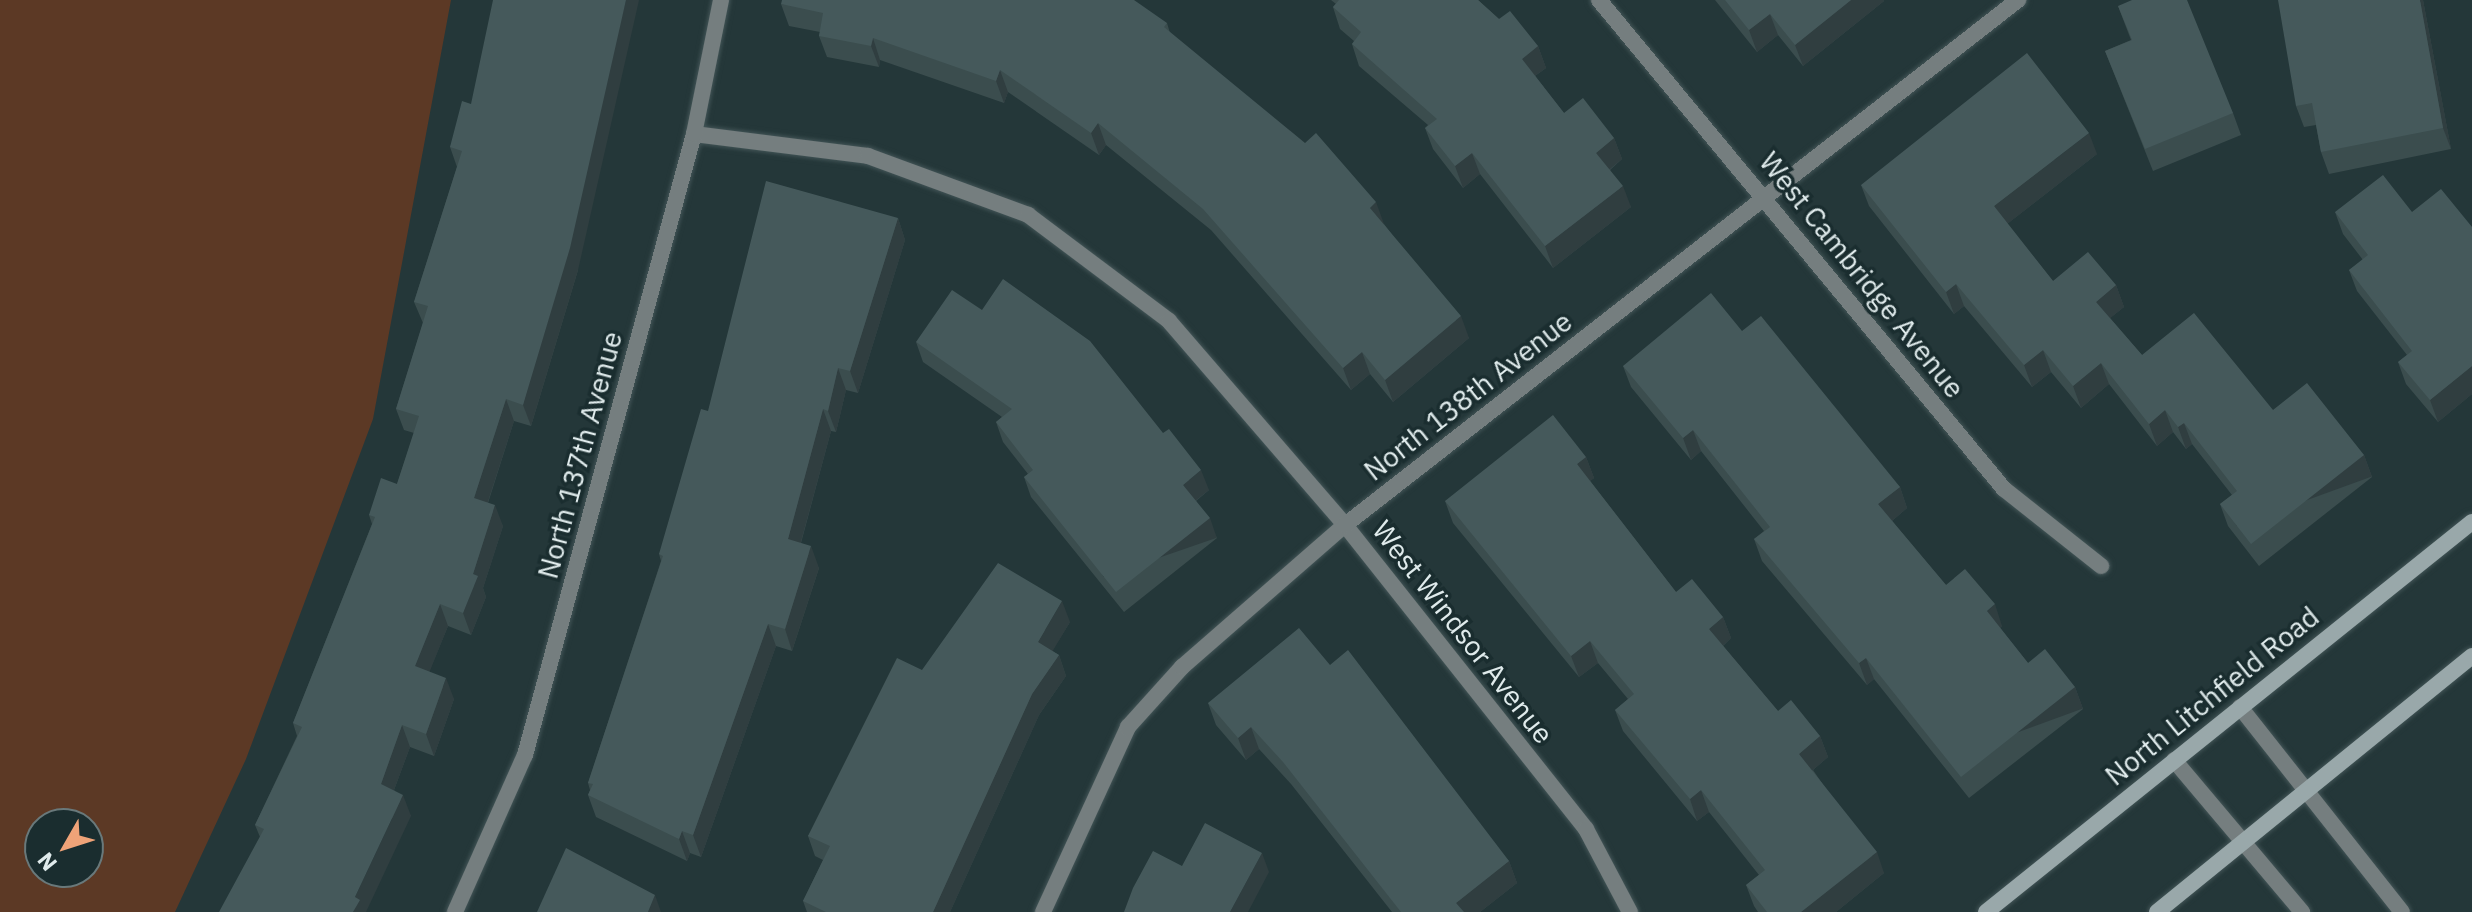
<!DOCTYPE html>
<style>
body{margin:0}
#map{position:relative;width:2472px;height:912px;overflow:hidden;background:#243739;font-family:"IBM Plex Sans",sans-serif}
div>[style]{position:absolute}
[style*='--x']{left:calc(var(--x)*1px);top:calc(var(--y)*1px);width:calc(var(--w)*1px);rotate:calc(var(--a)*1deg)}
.green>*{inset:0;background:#5c3925}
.roads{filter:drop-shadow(0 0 2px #425456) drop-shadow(0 0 2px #425456)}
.minor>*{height:16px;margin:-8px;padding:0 8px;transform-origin:8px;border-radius:8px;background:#757e7f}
.secondary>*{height:16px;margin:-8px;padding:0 8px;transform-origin:8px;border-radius:8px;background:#99a8aa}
.wall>*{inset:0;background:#3b4d4e}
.shaded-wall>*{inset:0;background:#303e40;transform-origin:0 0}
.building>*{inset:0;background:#45595b}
span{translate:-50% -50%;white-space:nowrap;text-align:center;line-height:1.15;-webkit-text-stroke:7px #1a2d2f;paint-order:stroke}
.street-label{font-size:28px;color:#e0ebec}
.north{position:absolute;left:24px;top:808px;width:80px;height:80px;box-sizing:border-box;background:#1a2d2f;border:2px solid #69797b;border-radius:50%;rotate:231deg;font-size:22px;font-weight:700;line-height:32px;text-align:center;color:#e0ebec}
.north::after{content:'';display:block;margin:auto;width:28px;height:36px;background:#efa378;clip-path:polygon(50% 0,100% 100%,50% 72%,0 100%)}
</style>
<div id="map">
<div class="green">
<div style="clip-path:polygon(evenodd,0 0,451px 0,373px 419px,246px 759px,175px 912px,0 912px,0 0,40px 824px,88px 824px,88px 872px,40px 872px,40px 824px)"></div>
</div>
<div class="roads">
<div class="minor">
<div style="--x:1599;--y:0;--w:635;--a:50.37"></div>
<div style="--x:2004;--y:489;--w:124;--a:38.4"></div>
<div style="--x:694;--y:134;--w:175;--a:7.2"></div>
<div style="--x:868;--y:156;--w:171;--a:20.2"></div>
<div style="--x:1028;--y:215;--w:176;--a:36.9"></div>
<div style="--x:1169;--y:321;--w:269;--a:49.2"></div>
<div style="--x:1345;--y:525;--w:388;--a:51.6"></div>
<div style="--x:1586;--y:829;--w:94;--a:62.1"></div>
<div style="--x:2240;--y:707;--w:261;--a:51.7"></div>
<div style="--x:2174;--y:760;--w:199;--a:49.9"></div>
<div style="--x:455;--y:912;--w:172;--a:-66"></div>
<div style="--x:525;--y:755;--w:644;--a:-74.78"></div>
<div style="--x:694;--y:134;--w:137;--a:-78.6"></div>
<div style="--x:1043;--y:912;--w:204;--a:-65.3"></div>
<div style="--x:1128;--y:727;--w:81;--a:-48"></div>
<div style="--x:1182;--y:667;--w:216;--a:-41.1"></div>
<div style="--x:1345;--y:525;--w:854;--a:-37.96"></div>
</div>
<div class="secondary">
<div style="--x:1986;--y:912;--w:623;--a:-38.75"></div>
<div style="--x:2157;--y:912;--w:406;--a:-39.1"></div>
</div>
</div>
<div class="wall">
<div style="clip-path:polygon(1331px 0,1478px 0,1499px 19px,1538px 46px,1546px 68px,1535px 76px,1564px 113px,1614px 138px,1622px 159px,1610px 170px,1631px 207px,1553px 268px,1480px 174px,1463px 188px,1433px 149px,1425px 128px,1428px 125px,1359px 66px,1352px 44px,1354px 41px,1340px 29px,1333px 7px,1336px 4px)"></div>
<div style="clip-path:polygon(1715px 0,1883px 0,1884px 1px,1803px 66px,1778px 35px,1757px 52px)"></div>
<div style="clip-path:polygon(2423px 0,2451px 149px,2329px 174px,2321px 152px,2316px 125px,2304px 127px,2296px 106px)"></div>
<div style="clip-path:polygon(781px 4px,1167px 23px,1170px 33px,1384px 224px,1469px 338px,1393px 402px,1370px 374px,1351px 390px,1211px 230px,1106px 145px,1099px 155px,1008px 92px,1004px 103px,880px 60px,879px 67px,827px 57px,819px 36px,820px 32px,789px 26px)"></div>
<div style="clip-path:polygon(2118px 6px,2233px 113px,2241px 135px,2153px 171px,2105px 51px,2131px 40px)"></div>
<div style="clip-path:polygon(471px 104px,578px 270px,531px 426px,514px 421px,488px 503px,503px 526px,483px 588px,486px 597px,471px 635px,448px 626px,429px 672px,454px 699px,434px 756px,410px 747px,394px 790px,411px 816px,260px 837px,255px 825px,297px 736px,293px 723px,372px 524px,369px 515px,397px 484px,414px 433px,404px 430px,396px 409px,423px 323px,414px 302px,457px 167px,450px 147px)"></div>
<div style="clip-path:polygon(2097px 154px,2007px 224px,2053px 281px,2116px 285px,2124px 307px,2110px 318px,2142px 355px,2273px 410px,2364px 455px,2372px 477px,2259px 566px,2228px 526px,2220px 504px,2232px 495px,2192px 444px,2186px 449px,2173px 432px,2157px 446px,2109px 384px,2081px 408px,2051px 372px,2032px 387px,1964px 306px,1954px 314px,1869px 206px,1861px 185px)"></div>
<div style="clip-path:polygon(2335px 212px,2412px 212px,2472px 227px,2472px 394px,2438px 422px,2406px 384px,2398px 362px,2407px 355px,2357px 291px,2349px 270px,2363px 260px,2343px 234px)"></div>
<div style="clip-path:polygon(898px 218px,905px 240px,858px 393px,846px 390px,836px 432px,831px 431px,801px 543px,819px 568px,792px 651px,776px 646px,701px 857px,690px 853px,687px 861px,596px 817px,588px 795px,590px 790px,588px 783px,661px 561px,659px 554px)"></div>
<div style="clip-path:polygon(1742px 331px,1900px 487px,1907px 508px,1892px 521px,1946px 585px,2002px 626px,2000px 628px,2028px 663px,2075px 687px,2083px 709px,1969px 798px,1874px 679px,1867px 685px,1762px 561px,1754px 539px,1764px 531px,1701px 451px,1691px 460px,1631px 387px,1623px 366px)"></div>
<div style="clip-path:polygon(916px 342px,1209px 490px,1196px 501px,1217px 538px,1124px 612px,1031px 497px,1024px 477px,1028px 474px,1003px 442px,996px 422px,1002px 417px,923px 362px)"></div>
<div style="clip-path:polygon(1586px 457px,1594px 478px,1590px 481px,1676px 592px,1723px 617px,1731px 638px,1723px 646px,1778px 711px,1820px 736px,1828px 757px,1813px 770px,1884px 873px,1836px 912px,1758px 912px,1754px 906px,1746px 885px,1759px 875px,1709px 812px,1697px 821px,1623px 731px,1615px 710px,1628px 699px,1598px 663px,1579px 677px,1453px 523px,1445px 501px)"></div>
<div style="clip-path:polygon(1070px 622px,1052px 651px,1059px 655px,1066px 676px,1039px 715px,950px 912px,807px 912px,803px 901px,823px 860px,815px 856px,808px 836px,922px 670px)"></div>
<div style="clip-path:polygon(1330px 665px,1509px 861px,1517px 883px,1480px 912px,1392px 912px,1291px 784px,1259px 749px,1246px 760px,1216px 725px,1208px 703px)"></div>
</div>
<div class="shaded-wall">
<div style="clip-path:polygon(626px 0,639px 0,578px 270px,531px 426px,523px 405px)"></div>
<div style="clip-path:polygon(1851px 0,1883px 0,1884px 1px,1803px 66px,1795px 45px)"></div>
<div style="clip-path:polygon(2420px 0,2423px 0,2451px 149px,2443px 128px)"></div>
<div style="clip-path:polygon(1770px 14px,1778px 35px,1757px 52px,1749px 30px)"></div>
<div style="clip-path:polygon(873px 38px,880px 60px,879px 67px,871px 46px)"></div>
<div style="clip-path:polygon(1538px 46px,1546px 68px,1529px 80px,1522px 59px)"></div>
<div style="clip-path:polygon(1000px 70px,1008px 92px,1004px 103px,996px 81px)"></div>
<div style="clip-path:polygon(1098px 123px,1106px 145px,1099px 155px,1091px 133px)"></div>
<div style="clip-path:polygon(2089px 133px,2097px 154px,2002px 228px,1994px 206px)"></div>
<div style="clip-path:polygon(1614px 138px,1622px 159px,1604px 174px,1596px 153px)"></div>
<div style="clip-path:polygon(1472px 153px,1480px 174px,1463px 188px,1455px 166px)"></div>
<div style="clip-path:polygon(1623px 186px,1631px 207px,1553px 268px,1545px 246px)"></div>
<div style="clip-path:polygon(1376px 202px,1384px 224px,1378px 230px,1370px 208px)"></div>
<div style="clip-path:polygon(898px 218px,905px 240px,858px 393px,850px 371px)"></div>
<div style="clip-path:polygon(1956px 284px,1964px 306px,1954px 314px,1946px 292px)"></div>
<div style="clip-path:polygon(2116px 285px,2124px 307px,2104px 323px,2096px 302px)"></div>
<div style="clip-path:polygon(1461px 316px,1469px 338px,1393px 402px,1385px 380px)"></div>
<div style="clip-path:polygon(2043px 350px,2051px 372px,2032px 387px,2024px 365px)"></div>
<div style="clip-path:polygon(1362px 352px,1370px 374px,1351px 390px,1343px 368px)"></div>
<div style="clip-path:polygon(2101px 363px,2109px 384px,2081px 408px,2073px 386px)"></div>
<div style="clip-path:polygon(2472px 366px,2472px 394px,2438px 422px,2430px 400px)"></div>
<div style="clip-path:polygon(838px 368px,846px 390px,836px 432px,828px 411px)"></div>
<div style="clip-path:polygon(506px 399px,514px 421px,482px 520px,474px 498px)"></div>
<div style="clip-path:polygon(823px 409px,831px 431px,796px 560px,788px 539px)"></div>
<div style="clip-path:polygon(2165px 410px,2173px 432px,2157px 446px,2149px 424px)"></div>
<div style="clip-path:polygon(2184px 423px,2192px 444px,2186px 449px,2178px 427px)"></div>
<div style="clip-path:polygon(1693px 430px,1701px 451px,1691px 460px,1683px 438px)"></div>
<div style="left:2364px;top:455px;width:23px;height:144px;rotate:70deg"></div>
<div style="clip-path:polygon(1586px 457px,1594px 478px,1585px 485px,1577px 464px)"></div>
<div style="clip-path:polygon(1201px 470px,1209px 490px,1190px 505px,1183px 485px)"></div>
<div style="clip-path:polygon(1900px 487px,1907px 508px,1886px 526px,1878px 504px)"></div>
<div style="clip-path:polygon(495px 505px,503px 526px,483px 588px,486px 597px,471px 635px,463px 613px,473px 574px)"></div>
<div style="left:1210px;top:518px;width:21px;height:120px;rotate:71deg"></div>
<div style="clip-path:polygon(811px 546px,819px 568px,792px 651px,785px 629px)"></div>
<div style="clip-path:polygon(1062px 601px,1070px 622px,1046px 662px,1038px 642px)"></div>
<div style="clip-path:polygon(440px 604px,448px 626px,423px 688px,415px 666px)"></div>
<div style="clip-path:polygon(1995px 604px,2002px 626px,1995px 632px,1987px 611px)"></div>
<div style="clip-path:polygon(1723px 617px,1731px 638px,1717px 651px,1709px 629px)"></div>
<div style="clip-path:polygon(768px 624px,776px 646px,701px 857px,693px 835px)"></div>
<div style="clip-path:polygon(1590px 641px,1598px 663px,1579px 677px,1571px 656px)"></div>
<div style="clip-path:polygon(1059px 655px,1066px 676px,1039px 715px,950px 912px,933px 912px,1032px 694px)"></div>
<div style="clip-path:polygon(1866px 658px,1874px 679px,1867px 685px,1859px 663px)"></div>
<div style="clip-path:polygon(446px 678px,454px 699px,434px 756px,426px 734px)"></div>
<div style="left:2075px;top:687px;width:23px;height:145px;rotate:70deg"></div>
<div style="clip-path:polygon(402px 725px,410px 747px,388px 806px,381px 784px)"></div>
<div style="clip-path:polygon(1251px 727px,1259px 749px,1246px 760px,1238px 738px)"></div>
<div style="clip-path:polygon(1820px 736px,1828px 757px,1807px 775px,1799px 754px)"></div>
<div style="clip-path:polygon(1701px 790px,1709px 812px,1697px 821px,1690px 799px)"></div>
<div style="clip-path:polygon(403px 795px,411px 816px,366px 912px,353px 912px,355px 897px)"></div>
<div style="clip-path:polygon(682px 831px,690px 853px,687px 861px,679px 839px)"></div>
<div style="clip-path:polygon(1877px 852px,1884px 873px,1836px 912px,1801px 912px)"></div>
<div style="clip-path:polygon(1262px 853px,1269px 872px,1248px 912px,1230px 912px)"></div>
<div style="clip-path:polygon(1509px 861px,1517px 883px,1480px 912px,1460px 912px,1456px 903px)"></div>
<div style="clip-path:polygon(655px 895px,661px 912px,648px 912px)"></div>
</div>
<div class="building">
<div style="clip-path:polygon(493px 0,626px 0,570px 248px,523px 405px,506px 399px,474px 498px,495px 505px,473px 574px,478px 576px,463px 613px,440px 604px,415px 666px,446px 678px,426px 734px,402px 725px,381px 784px,403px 795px,355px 897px,360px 900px,353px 912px,219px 912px,264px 829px,255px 825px,302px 727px,293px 723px,375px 517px,369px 515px,381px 478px,397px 484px,419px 416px,396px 409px,428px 306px,414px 302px,462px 151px,450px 147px,462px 101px,471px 104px)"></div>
<div style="clip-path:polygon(782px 0,1134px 0,1167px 23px,1164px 27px,1305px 143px,1316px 133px,1376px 202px,1370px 208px,1461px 316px,1385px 380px,1362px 352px,1343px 368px,1203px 209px,1098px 123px,1091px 133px,1000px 70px,996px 81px,873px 38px,871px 46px,819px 36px,823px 13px,781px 4px)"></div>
<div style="clip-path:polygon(1339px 0,1478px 0,1499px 19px,1510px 11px,1538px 46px,1522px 59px,1564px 113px,1583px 98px,1614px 138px,1596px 153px,1623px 186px,1545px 246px,1472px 153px,1455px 166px,1425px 128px,1437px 119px,1352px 44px,1361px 32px,1333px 7px)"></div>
<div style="clip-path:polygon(1725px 0,1851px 0,1795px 45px,1770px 14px,1749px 30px)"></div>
<div style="clip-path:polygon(2132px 0,2187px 0,2233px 113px,2145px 149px,2105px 51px,2132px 40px,2118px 6px)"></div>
<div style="clip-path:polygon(2278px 0,2420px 0,2443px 128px,2321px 152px,2312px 103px,2296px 106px)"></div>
<div style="clip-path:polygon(2027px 53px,2089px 133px,1994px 206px,2053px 281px,2088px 252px,2116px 285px,2096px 302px,2142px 355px,2194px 313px,2273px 410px,2307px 383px,2364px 455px,2251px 544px,2220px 504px,2237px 491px,2184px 423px,2178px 427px,2165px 410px,2149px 424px,2101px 363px,2073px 386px,2043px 350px,2024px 365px,1956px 284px,1946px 292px,1861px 185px)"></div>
<div style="clip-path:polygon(2383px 175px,2412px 212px,2441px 189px,2472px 227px,2472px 366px,2430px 400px,2398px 362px,2412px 351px,2349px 270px,2368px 255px,2335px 212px)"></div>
<div style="clip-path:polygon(766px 181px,898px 218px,850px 371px,838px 368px,828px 411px,823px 409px,788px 539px,811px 546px,785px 629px,768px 624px,693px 835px,682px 831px,679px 839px,588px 795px,593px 784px,588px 783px,663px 556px,659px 554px,701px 409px,708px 411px)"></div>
<div style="clip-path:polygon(1003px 279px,1090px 341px,1163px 433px,1169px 429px,1201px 470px,1183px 485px,1210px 518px,1116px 592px,1024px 477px,1033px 470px,996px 422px,1012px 409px,916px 342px,952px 290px,982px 310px)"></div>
<div style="clip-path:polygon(1711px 293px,1742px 331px,1761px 316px,1900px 487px,1878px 504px,1946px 585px,1965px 569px,1995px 604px,1987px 611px,2028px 663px,2045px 649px,2075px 687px,1961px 777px,1866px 658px,1859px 663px,1754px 539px,1770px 527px,1693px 430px,1683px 438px,1623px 366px)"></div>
<div style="clip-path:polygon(1553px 415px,1586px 457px,1577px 464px,1676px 592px,1692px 579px,1723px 617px,1709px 629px,1778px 711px,1791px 700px,1820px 736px,1799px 754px,1877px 852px,1801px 912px,1767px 912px,1746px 885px,1765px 870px,1701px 790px,1690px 799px,1615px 710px,1634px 694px,1590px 641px,1571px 656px,1445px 501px)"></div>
<div style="clip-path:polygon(998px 563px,1062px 601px,1038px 642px,1059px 655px,1032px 694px,933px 912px,826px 912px,803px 901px,830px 846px,808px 836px,897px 658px,922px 670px)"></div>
<div style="clip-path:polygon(1299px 628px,1330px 665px,1348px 650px,1509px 861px,1456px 903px,1464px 912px,1401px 912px,1283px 762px,1251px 727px,1238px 738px,1208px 703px)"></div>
<div style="clip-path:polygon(1205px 823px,1262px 853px,1230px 912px,1124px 912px,1133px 888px,1153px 851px,1182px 866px)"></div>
<div style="clip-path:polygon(566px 848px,655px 895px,648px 912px,537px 912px)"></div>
</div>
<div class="street-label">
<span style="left:1862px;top:275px;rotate:51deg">West Cambridge Avenue</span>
<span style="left:1468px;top:396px;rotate:-38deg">North 138th Avenue</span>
<span style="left:580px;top:455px;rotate:-75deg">North 137th Avenue</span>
<span style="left:1463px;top:632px;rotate:52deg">West Windsor Avenue</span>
<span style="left:2212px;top:696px;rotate:-39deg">North Litchfield Road</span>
</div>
<div class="north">N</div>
</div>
